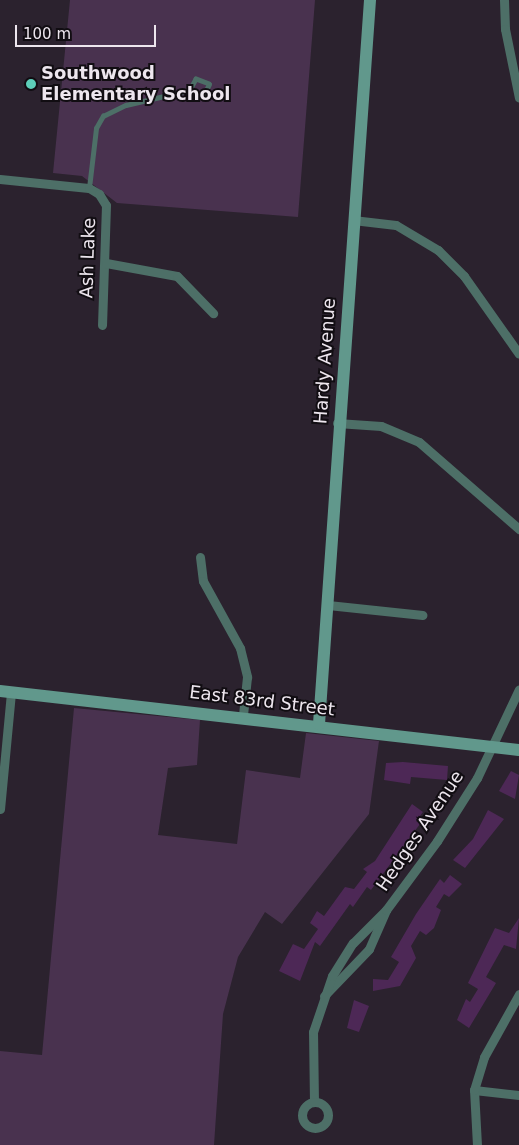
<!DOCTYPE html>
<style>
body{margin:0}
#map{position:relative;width:519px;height:1145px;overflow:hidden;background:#2b222e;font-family:"DejaVu Sans",sans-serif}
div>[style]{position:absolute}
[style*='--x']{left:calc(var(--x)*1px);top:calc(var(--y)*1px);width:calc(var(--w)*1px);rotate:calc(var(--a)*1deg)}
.green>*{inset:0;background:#49324f}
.building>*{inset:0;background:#4d2856}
.lane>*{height:4.5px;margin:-2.25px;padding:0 2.25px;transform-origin:2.25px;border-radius:2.25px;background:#4d6f67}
.street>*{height:9px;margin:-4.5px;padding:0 4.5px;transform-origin:4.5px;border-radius:4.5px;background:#4d6f67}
.street>.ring{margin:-4.5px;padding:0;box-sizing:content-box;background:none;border:9px solid #4d6f67;border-radius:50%}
.secondary>*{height:12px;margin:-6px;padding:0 6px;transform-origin:6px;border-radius:6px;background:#61988c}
.dots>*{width:14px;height:14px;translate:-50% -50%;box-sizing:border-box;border:2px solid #110d12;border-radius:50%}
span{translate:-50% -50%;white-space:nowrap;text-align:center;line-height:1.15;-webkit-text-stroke:4px #110d12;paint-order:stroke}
.poi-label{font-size:18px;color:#ede6ee;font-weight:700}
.left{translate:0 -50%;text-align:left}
.street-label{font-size:18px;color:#ede6ee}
.scale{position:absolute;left:15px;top:25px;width:141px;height:22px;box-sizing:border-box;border:2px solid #ede6ee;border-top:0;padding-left:6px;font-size:15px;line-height:18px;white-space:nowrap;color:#ede6ee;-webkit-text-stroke:4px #110d12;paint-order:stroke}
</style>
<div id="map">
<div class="green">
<div style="clip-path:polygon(70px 0,315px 0,298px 217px,117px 203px,82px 176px,53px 173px)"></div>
<div style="clip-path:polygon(74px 708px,200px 720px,197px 765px,168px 768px,158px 835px,237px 844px,246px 770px,300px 778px,306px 733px,379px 741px,369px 814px,282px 924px,265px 912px,238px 957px,223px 1014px,214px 1145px,0 1145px,0 1051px,42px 1055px)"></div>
</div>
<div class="building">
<div style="clip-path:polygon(403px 762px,448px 766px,447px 780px,411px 777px,410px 784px,384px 780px,386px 763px)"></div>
<div style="clip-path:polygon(511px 771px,519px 775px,515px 799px,499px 791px)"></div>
<div style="clip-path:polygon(412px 804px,423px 812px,416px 821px,420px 824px,371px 890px,367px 887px,353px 907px,350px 904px,320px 946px,315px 942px,300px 981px,279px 971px,293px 944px,304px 949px,318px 929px,310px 923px,317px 911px,324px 916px,345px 887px,354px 889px,367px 872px,363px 869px,375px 861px)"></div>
<div style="clip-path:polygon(488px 810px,504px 819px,465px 868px,453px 860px,473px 839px)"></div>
<div style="clip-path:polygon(450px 875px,462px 884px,449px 897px,444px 894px,436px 907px,441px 910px,434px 928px,426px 935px,420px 931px,411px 946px,416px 958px,400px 986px,373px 991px,373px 979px,388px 980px,399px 962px,391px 957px,416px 914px,440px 879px,444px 883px)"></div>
<div style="clip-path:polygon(519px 918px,516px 949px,504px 945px,486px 977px,496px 983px,469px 1028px,457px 1020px,466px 999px,470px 1002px,478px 989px,468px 983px,495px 928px,509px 933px)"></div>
<div style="clip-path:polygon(354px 1000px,369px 1006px,359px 1032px,347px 1028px)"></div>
</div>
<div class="lane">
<div style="--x:89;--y:188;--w:60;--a:-83.3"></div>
<div style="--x:96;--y:128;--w:14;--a:-60"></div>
<div style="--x:103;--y:116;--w:25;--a:-26"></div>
<div style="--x:126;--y:105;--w:66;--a:-13.2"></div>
<div style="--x:190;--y:90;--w:14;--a:25"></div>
<div style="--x:203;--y:96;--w:13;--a:-63"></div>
<div style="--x:209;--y:84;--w:14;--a:-159"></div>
<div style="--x:196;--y:79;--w:13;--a:119"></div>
</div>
<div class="street">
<div style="--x:504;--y:0;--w:29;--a:88"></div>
<div style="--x:505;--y:29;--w:70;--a:78.5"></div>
<div style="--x:0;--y:179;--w:89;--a:5.8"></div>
<div style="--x:89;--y:188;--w:12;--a:31"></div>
<div style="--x:99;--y:194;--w:13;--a:58"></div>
<div style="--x:106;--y:205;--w:120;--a:91.9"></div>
<div style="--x:353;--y:220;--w:43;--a:6.6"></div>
<div style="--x:396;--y:225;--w:49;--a:30.8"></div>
<div style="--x:438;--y:250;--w:37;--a:45"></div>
<div style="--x:464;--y:276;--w:95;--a:54.8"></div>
<div style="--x:106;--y:263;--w:72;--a:10.4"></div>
<div style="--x:177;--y:276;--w:52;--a:45.8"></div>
<div style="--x:337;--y:423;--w:44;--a:3.9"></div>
<div style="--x:381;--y:426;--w:41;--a:22.8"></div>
<div style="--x:419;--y:442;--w:133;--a:41"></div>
<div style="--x:200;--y:557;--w:24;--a:83"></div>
<div style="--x:203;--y:581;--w:77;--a:61.1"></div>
<div style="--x:240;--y:648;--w:30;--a:76"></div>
<div style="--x:247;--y:677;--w:38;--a:96"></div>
<div style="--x:328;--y:605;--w:95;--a:6.1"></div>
<div style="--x:0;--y:809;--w:118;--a:-84.6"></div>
<div style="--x:324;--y:996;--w:65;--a:-46.2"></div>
<div style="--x:369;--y:949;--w:43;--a:-66.4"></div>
<div style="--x:474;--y:1090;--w:45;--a:6.3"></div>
<div style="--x:314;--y:1102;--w:70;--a:-90.8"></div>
<div style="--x:313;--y:1032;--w:59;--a:-71.3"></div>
<div style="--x:332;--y:976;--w:39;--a:-58"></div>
<div style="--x:353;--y:943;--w:47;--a:-45"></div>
<div style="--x:386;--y:910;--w:86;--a:-53.5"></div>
<div style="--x:437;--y:841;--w:75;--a:-57.6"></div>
<div style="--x:477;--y:778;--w:98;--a:-64.7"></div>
<div class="ring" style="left:302px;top:1102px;width:17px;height:17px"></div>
<div style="--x:477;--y:1145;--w:55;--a:-93.1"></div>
<div style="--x:474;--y:1090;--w:34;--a:-73"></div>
<div style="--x:484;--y:1057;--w:72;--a:-60.9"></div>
</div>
<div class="secondary">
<div style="--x:0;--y:691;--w:522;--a:6.49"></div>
<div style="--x:319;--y:724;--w:726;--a:-85.97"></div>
</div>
<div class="dots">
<div style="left:31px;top:84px;background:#5dceb9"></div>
</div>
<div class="poi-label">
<span class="left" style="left:41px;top:84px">Southwood<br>Elementary School</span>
</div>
<div class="street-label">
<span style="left:88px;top:258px;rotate:-88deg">Ash Lake</span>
<span style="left:325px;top:361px;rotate:-86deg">Hardy Avenue</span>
<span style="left:262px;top:701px;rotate:7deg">East 83rd Street</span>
<span style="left:420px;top:831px;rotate:-56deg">Hedges Avenue</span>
</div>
<div class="scale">100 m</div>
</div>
